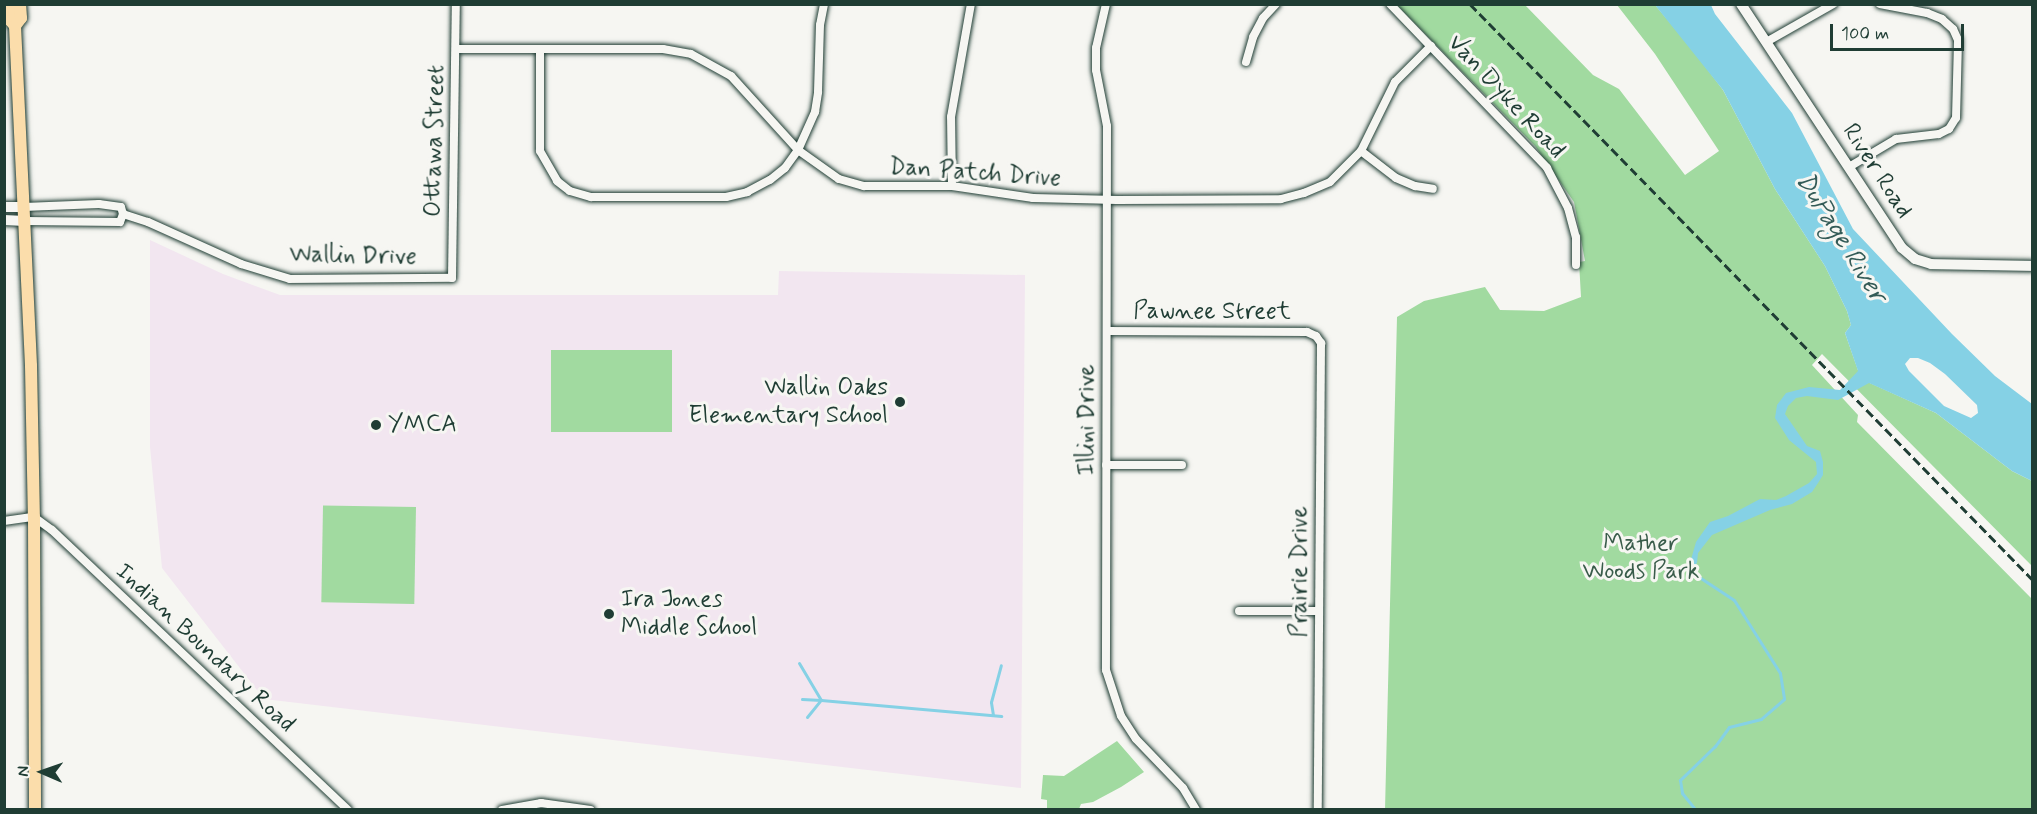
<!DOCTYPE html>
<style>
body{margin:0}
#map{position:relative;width:2037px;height:814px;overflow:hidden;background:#f6f6f2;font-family:Mynerve,sans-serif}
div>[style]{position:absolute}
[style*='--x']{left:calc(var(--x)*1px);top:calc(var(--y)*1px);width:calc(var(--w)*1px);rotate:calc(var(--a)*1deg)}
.built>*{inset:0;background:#f2e6f0}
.green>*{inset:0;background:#a1daa0;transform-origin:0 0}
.water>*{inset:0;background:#85d1e5}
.stream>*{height:3px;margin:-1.5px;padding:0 1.5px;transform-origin:1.5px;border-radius:1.5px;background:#85d1e5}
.roads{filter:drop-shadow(0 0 2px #1f3d34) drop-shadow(0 0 2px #1f3d34)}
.street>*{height:8px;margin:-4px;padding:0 4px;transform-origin:4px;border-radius:4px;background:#f6f6f2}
.secondary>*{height:10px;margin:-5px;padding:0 5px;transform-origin:5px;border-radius:5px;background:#f6f6f2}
.primary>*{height:12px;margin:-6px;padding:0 6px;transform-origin:6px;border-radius:6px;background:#fbddab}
.rail>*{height:3px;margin-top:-1.5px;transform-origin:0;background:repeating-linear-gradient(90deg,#1f3d34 0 9px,transparent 0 13.5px)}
.dots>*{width:16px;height:16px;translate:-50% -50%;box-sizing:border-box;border:3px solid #f6f6f2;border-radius:50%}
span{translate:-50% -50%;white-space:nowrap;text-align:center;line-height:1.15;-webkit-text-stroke:6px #f6f6f2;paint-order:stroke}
.street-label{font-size:24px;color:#1f3d34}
.poi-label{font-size:24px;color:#1f3d34}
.right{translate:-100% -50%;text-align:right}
.left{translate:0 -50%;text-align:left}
.park-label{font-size:24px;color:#395c4a}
.water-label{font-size:26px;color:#335b57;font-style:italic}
.frame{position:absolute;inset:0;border:6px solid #1f3d34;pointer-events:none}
.north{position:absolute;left:12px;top:742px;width:60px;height:60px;-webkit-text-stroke:4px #f6f6f2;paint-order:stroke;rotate:272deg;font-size:16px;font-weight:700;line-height:24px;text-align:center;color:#1f3d34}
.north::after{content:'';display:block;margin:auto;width:21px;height:27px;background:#1f3d34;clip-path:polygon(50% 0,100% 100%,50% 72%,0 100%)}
.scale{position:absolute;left:1830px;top:24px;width:134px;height:27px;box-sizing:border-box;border:3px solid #1f3d34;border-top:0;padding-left:8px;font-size:18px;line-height:21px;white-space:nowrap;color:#1f3d34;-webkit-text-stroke:4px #f6f6f2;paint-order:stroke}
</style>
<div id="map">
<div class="built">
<div style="clip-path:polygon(150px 240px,223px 274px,280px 295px,778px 295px,779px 271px,1025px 275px,1021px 788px,264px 699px,162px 568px,150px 447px)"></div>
</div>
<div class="green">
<div style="clip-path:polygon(1397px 5px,1525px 5px,1593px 75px,1619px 89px,1685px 175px,1719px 151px,1655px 54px,1617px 5px,1655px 5px,1688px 44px,1723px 90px,1775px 189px,1825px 266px,1847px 311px,1851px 325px,1845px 333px,1861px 379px,1936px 413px,2012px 471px,2032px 481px,2032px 566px,1822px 354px,1812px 365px,1858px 415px,1857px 422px,2032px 599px,2032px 809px,1385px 810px,1397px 317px,1424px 301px,1485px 287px,1500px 310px,1544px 311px,1581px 297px,1579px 262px,1585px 261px,1574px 202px,1535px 146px)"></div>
<div style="left:551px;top:350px;width:121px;height:82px"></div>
<div style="left:416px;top:507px;width:97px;height:93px;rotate:91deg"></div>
<div style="clip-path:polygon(1117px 741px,1144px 772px,1121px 787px,1093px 802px,1081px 804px,1079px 809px,1047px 809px,1047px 800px,1041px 799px,1043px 775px,1064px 776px)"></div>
</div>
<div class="water">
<div style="clip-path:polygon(evenodd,1655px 5px,1711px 5px,1715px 14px,1792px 113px,1853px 229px,1952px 334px,1995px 376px,2032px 404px,2032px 481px,2012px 471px,1936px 413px,1869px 383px,1838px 400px,1807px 396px,1796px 398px,1788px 406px,1785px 414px,1807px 446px,1820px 451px,1823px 462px,1823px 475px,1818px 483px,1812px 492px,1792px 504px,1770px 510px,1712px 535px,1698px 553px,1697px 563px,1690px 563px,1696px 542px,1710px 522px,1728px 516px,1760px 499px,1776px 500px,1786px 496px,1809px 483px,1817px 474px,1816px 462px,1789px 440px,1775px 418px,1777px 405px,1786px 393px,1809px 387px,1840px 390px,1858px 371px,1845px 333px,1851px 325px,1847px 311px,1825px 266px,1775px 189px,1723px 90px,1655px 5px,1910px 358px,1918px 358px,1930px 363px,1945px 374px,1977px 405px,1978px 413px,1971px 418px,1944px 406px,1909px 371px,1905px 364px,1910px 358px)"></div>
</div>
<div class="stream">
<div style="--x:1694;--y:560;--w:15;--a:82"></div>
<div style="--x:1696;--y:575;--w:45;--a:33.3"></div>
<div style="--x:1734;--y:600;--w:86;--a:57.8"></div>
<div style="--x:1780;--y:673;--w:26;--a:81"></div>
<div style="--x:1784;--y:699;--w:30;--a:139"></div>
<div style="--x:1761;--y:719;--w:33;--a:166"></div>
<div style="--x:1729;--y:727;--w:24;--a:126"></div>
<div style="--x:1715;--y:746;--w:49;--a:135.8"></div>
<div style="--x:1680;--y:780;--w:13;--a:81"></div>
<div style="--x:1682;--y:793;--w:22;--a:51"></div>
<div style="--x:799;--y:663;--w:43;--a:59.3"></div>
<div style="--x:821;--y:700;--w:181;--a:5.1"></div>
<div style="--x:802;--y:699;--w:19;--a:3"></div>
<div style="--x:993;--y:715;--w:13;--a:-99"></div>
<div style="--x:991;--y:702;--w:38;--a:-75"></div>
<div style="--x:807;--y:717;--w:22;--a:-51"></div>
</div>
<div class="roads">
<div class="street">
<div style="--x:1106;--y:4;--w:45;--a:102.8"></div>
<div style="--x:1096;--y:48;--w:22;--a:90"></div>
<div style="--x:1096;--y:70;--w:57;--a:78.9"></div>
<div style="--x:1107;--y:126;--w:544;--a:90.11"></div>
<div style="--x:1106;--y:670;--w:48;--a:71.9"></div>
<div style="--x:1121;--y:716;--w:27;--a:57"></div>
<div style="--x:1136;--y:739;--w:68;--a:46.2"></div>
<div style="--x:1183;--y:788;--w:26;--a:59"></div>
<div style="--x:1390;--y:4;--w:227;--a:46.2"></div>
<div style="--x:1547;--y:168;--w:45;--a:62.3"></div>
<div style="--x:1568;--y:208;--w:30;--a:75"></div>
<div style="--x:1576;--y:237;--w:28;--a:90"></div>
<div style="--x:1768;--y:41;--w:75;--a:-29.6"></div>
<div style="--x:456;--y:49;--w:207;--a:0"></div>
<div style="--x:663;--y:49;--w:28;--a:10"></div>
<div style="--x:691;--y:54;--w:46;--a:28.8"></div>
<div style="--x:731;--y:76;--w:100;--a:47.8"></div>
<div style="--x:798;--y:150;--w:50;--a:35.3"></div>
<div style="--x:839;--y:179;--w:26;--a:16"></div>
<div style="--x:864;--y:186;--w:88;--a:0"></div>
<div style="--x:952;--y:186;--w:82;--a:8.4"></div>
<div style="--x:1033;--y:198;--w:84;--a:1.4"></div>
<div style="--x:1117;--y:200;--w:164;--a:-0.3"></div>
<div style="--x:1281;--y:199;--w:24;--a:-15"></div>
<div style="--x:1304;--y:193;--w:28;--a:-23"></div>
<div style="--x:1330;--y:182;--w:44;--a:-45"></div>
<div style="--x:1361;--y:151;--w:77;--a:-63.8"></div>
<div style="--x:1395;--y:82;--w:51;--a:-45"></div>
<div style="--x:540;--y:51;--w:100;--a:90"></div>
<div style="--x:540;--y:151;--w:34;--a:60"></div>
<div style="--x:557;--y:181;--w:16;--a:38"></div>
<div style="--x:570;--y:191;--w:22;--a:16"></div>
<div style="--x:591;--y:197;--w:135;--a:0"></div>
<div style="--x:726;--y:197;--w:22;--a:-13"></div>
<div style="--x:747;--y:192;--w:26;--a:-28"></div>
<div style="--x:770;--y:180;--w:19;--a:-39"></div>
<div style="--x:785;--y:168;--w:22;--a:-54"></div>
<div style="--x:798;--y:150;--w:42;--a:-65.9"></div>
<div style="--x:815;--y:112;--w:20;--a:-81"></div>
<div style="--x:818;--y:92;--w:67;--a:-88.3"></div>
<div style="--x:820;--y:25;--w:21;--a:-79"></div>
<div style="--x:1246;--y:62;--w:26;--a:-74"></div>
<div style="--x:1253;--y:37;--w:21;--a:-62"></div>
<div style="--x:1263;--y:18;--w:19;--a:-47"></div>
<div style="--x:1361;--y:151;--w:44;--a:37.6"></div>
<div style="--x:1396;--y:178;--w:21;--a:23"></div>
<div style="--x:1415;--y:186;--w:18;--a:9"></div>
<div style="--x:1849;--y:167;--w:55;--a:-30.8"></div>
<div style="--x:1896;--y:139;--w:43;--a:-6.6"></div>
<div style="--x:1939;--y:134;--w:11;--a:-27"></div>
<div style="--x:1949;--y:129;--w:13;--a:-58"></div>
<div style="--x:1956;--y:118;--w:78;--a:-88.5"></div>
<div style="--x:1958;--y:40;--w:12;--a:-114"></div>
<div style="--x:1953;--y:29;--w:15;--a:-138"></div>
<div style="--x:1942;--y:19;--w:16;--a:-158"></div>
<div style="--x:1927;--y:13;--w:48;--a:-169.2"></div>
<div style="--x:952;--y:186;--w:69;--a:-90.8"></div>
<div style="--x:951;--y:117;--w:115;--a:-80"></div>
<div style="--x:24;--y:207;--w:75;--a:-2.3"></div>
<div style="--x:99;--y:204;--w:22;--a:8"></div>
<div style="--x:121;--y:207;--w:7;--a:74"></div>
<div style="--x:123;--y:214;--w:26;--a:18"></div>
<div style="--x:148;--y:222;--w:102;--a:24.3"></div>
<div style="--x:241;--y:264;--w:51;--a:17"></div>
<div style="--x:290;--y:279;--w:162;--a:-0.4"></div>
<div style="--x:452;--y:278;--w:274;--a:-89.2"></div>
<div style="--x:25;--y:221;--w:95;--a:0.6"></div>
<div style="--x:120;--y:222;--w:9;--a:-69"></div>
<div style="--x:1107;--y:331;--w:200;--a:0.3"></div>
<div style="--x:1307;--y:332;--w:10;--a:24"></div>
<div style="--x:1316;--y:336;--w:9;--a:54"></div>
<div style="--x:1321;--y:343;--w:467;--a:90.4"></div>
<div style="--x:1106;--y:465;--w:76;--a:0"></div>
<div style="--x:4;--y:521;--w:30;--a:-8"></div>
<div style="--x:34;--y:517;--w:22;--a:36"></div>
<div style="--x:52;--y:530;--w:407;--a:43.4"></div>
<div style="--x:1239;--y:611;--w:80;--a:0"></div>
<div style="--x:502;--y:810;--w:40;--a:-10"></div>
<div style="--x:541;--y:803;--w:50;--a:8"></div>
</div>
<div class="secondary">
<div style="--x:1741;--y:4;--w:292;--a:56.6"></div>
<div style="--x:1902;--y:248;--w:17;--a:40"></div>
<div style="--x:1915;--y:259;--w:17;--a:17"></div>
<div style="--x:1931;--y:264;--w:101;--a:1.1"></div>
<div style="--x:4;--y:207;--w:20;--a:0"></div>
<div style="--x:4;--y:220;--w:21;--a:3"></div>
</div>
<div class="primary">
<div style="--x:10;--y:4;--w:17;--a:87"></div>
<div style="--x:11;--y:21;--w:6;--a:51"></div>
<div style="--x:15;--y:26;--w:340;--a:87.3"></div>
<div style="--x:31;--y:366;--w:151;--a:88.9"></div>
<div style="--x:34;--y:517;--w:293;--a:89.8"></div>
<div style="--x:15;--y:26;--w:10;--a:-53"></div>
<div style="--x:21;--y:18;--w:14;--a:-94"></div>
</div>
</div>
<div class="rail">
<div style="--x:1470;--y:4;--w:804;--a:45.66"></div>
</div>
<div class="dots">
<div style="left:900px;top:402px;background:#1f3d34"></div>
<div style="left:376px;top:425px;background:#1f3d34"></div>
<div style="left:609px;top:614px;background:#1f3d34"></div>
</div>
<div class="street-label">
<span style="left:1506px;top:97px;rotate:47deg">Van Dyke Road</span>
<span style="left:435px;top:141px;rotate:-89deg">Ottawa Street</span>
<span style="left:1877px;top:171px;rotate:57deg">River Road</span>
<span style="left:975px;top:173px;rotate:4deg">Dan Patch Drive</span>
<span style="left:353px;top:256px;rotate:1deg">Wallin Drive</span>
<span style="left:1212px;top:312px">Pawnee Street</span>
<span style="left:1087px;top:420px;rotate:-90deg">Illini Drive</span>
<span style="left:1300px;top:572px;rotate:-90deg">Prairie Drive</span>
<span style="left:205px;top:648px;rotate:43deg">Indian Boundary Road</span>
</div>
<div class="poi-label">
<span class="right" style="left:888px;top:402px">Wallin Oaks<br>Elementary School</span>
<span class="left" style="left:388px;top:425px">YMCA</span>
<span class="left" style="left:621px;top:614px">Ira Jones<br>Middle School</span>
</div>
<div class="park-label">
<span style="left:1641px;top:558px">Mather<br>Woods Park</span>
</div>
<div class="water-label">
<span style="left:1840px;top:238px;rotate:58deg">DuPage River</span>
</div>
<div class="frame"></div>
<div class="north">N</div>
<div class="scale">100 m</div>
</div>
